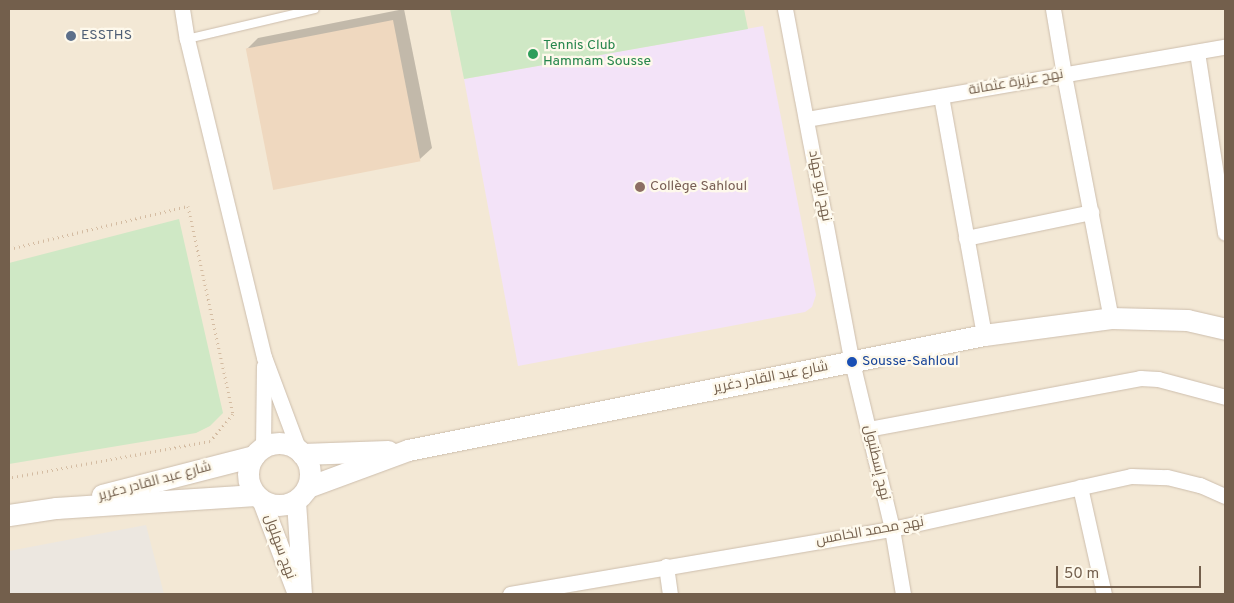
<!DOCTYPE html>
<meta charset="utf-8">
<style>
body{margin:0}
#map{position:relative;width:1234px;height:603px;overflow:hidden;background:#fbf6e6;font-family:Overpass,Cairo,sans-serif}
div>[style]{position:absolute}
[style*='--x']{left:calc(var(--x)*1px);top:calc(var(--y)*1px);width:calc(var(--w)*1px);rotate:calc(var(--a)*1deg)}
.residential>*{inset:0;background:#f3e8d5;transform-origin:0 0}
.industrial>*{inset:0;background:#ece7e0}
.education>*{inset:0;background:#f3e3f8}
.green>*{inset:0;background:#cfe8c5}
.shadow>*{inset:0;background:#0003}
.building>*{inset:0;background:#efd8bf;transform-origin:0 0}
.path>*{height:3px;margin-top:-1.5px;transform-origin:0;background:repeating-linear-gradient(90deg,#d4bca2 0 1px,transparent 0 5px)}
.roads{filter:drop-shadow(0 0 1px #cdbead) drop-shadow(0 0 1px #cdbead)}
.service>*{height:8px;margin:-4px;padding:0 4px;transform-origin:4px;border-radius:4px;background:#fff}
.minor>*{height:15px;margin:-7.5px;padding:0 7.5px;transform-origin:7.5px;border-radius:7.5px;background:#fff}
.tertiary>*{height:19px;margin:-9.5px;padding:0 9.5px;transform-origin:9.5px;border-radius:9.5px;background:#fff}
.secondary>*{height:21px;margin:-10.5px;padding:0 10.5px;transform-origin:10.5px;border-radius:10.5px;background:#fff}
.secondary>.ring{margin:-10.5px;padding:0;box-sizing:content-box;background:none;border:21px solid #fff;border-radius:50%}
.dots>*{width:14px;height:14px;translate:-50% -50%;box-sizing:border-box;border:2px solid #fef9ec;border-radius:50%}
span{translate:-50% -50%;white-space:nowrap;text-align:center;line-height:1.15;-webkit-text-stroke:4.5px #fef9ec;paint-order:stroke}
.service-label{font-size:14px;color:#4e5e75}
.left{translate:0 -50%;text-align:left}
.leisure-label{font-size:14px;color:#27864d}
.street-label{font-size:14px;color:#735f4c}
.education-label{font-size:14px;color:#785e54}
.transit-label{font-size:14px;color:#164399}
.frame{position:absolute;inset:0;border:10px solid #735f4c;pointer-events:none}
.scale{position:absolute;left:1056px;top:566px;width:145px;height:22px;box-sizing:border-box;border:2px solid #735f4c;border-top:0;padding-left:6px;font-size:15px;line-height:18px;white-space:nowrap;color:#735f4c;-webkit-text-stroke:4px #fef9ec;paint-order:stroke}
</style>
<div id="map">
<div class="residential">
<div style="left:9px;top:9px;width:1216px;height:585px"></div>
</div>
<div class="industrial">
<div style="clip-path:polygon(146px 525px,164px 594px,9px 594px,9px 551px)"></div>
</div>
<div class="education">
<div style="clip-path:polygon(763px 26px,816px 295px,812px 307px,805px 312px,518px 366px,464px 79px)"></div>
</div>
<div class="green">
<div style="clip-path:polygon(450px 9px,744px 9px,748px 29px,464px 79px)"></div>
<div style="clip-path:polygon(179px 219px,223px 413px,210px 426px,196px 433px,9px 464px,9px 263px)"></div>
</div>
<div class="shadow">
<div style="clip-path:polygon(404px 9px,432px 148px,420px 159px,247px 49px,258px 38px)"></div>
</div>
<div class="building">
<div style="left:393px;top:20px;width:144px;height:150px;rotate:79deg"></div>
</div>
<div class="path">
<div style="--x:9;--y:249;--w:184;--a:-13.5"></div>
<div style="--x:188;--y:206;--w:213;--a:77.8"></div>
<div style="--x:233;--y:414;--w:35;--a:130"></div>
<div style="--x:210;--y:441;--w:204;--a:169.6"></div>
</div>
<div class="roads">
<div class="service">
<div style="--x:187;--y:39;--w:131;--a:-13.2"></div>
</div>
<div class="minor">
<div style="--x:182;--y:9;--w:30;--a:81"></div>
<div style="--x:187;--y:39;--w:327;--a:76.4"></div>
<div style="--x:264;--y:357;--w:97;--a:69.5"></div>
<div style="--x:785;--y:9;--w:359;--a:79.3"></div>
<div style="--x:852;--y:362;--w:172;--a:76.5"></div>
<div style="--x:892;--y:529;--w:66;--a:80.4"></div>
<div style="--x:1053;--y:9;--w:67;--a:80.5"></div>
<div style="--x:1064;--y:75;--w:248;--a:79.1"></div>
<div style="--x:1197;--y:52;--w:183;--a:81.2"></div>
<div style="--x:941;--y:96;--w:243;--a:79.8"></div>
<div style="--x:806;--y:119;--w:425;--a:-9.8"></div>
<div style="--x:966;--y:238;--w:128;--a:-11.7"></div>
<div style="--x:868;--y:429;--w:277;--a:-10.6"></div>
<div style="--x:1140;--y:378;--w:18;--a:3"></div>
<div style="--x:1158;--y:379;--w:69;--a:15"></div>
<div style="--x:263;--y:447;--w:81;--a:-89.3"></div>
<div style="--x:1080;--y:487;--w:110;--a:77.4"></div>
<div style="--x:666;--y:566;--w:28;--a:82"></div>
<div style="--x:510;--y:594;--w:387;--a:-9.7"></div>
<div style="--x:892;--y:529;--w:245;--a:-12.5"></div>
<div style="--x:1131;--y:476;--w:36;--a:2"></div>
<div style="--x:1167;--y:477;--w:34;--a:14"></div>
<div style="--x:1200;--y:485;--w:27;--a:24"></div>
</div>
<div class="tertiary">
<div style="--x:261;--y:499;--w:102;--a:69.2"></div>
<div style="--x:296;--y:501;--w:92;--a:86.3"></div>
</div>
<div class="secondary">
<div class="ring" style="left:248px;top:443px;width:41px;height:41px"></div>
<div style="--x:302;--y:454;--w:86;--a:-2"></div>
<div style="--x:308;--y:487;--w:107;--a:-20.3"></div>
<div style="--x:408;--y:450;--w:587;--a:-11.29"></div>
<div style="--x:984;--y:335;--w:128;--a:-7.6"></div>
<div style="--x:1111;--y:318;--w:76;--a:1.5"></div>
<div style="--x:1187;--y:320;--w:39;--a:13"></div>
<div style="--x:102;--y:495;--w:157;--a:-14.4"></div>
<div style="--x:9;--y:515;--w:48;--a:-8.5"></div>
<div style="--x:56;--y:508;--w:200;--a:-3.7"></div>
</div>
</div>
<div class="dots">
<div style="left:71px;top:36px;background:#5c6f8a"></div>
<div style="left:533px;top:54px;background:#2e9e5b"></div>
<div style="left:640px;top:187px;background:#8d6e63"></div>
<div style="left:852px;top:362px;background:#1a4fb4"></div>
</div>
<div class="service-label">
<span class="left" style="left:81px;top:36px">ESSTHS</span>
</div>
<div class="leisure-label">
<span class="left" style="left:543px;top:54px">Tennis Club<br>Hammam Sousse</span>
</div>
<div class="street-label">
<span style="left:1016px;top:83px;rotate:-10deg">نهج عزيزة عثمانة</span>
<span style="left:819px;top:186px;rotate:79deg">نهج ابو جهاد</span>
<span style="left:771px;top:378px;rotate:-11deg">شارع عبد القادر دغرير</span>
<span style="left:876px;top:463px;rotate:77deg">نهج إسطنبول</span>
<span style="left:155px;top:482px;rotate:-15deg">شارع عبد القادر دغرير</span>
<span style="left:870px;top:532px;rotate:-10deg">نهج محمد الخامس</span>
<span style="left:279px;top:547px;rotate:70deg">نهج سهلول</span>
</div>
<div class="education-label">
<span class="left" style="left:650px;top:187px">Collège Sahloul</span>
</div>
<div class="transit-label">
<span class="left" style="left:862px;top:362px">Sousse-Sahloul</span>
</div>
<div class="frame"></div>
<div class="scale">50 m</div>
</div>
